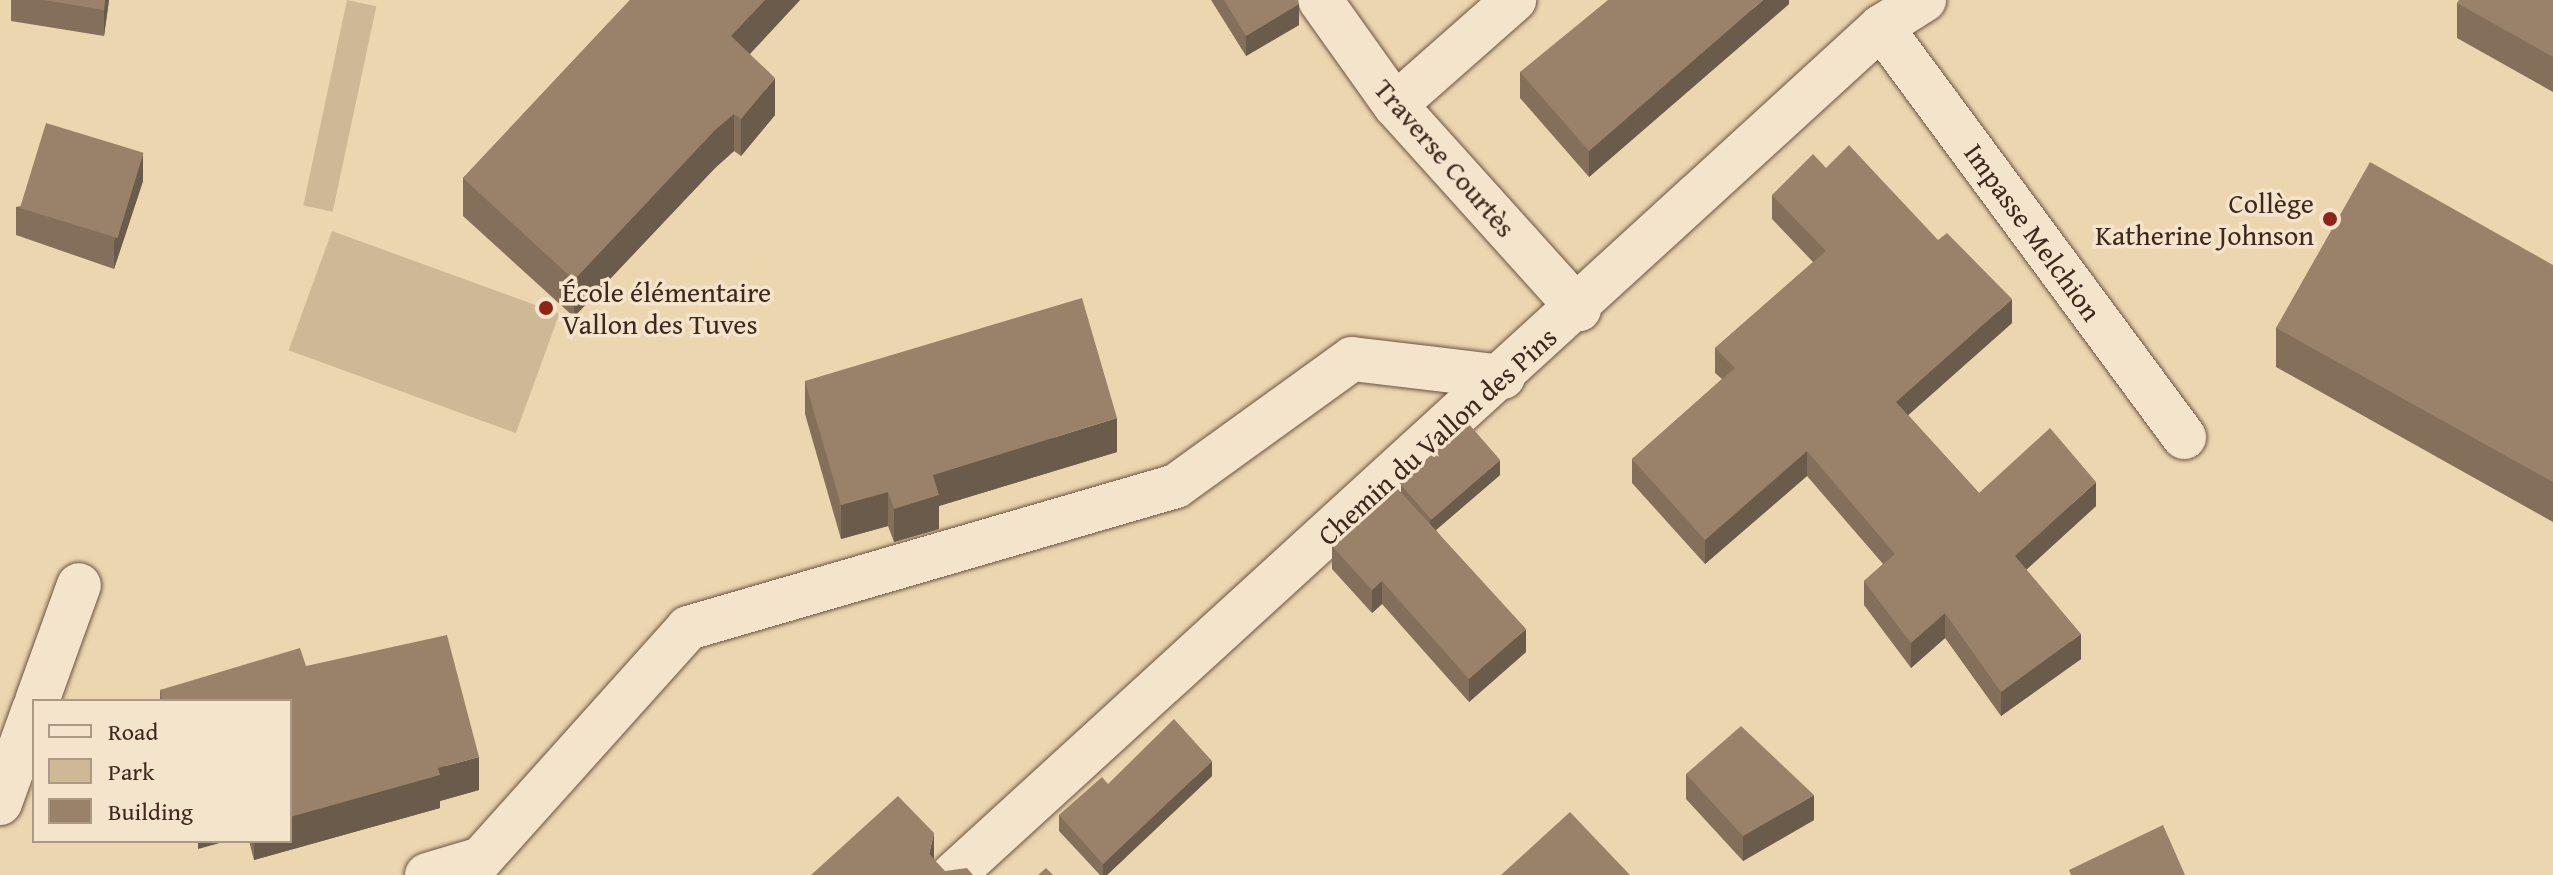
<!DOCTYPE html>
<meta charset="utf-8">
<style>
body{margin:0}
#map{position:relative;width:2553px;height:875px;overflow:hidden;background:#ecd6af;font-family:"Gentium Book Plus",serif}
div>[style]{position:absolute}
[style*='--x']{left:calc(var(--x)*1px);top:calc(var(--y)*1px);width:calc(var(--w)*1px);rotate:calc(var(--a)*1deg)}
.green>*{inset:0;background:#cfb896;transform-origin:0 0}
.roads{filter:drop-shadow(0 0 2px #6a5342) drop-shadow(0 0 2px #6a5342)}
.street>*{height:44px;margin:-22px;padding:0 22px;transform-origin:22px;border-radius:22px;background:#f3e4cb}
.wall>*{inset:0;background:#84705a}
.shaded-wall>*{inset:0;background:#6b5b4a}
.building>*{inset:0;background:#998269;transform-origin:0 0}
.dots>*{width:22px;height:22px;translate:-50% -50%;box-sizing:border-box;border:4px solid #f3e4cb;border-radius:50%}
span{translate:-50% -50%;white-space:nowrap;text-align:center;line-height:1.15;-webkit-text-stroke:7px #f3e4cb;paint-order:stroke}
.street-label{font-size:28px;color:#3f271d}
.poi-label{font-size:28px;color:#3f271d}
.right{translate:-100% -50%;text-align:right}
.left{translate:0 -50%;text-align:left}
.legend{position:absolute;left:32px;top:699px;width:260px;height:144px;box-sizing:border-box;background:#f3e4cb;border:2px solid #ab9885;margin:0;padding:10px 14px;list-style:none;font-size:24px;color:#3f271d}
.legend li{display:flex;align-items:center;gap:16px;height:40px}
.legend b{width:40px;border:2px solid #ab9885}
</style>
<div id="map">
<div class="green">
<div style="left:347px;top:0;width:30px;height:210px;rotate:12deg"></div>
<div style="left:332px;top:231px;width:242px;height:127px;rotate:20deg"></div>
</div>
<div class="roads">
<div class="street">
<div style="--x:1320;--y:0;--w:129;--a:54.5"></div>
<div style="--x:1395;--y:105;--w:275;--a:48"></div>
<div style="--x:1881;--y:27;--w:510;--a:53.53"></div>
<div style="--x:1395;--y:105;--w:159;--a:-41.4"></div>
<div style="--x:37;--y:701;--w:123;--a:-70.1"></div>
<div style="--x:0;--y:803;--w:100;--a:-70.1"></div>
<div style="--x:427;--y:875;--w:56;--a:-16.5"></div>
<div style="--x:481;--y:859;--w:310;--a:-48.1"></div>
<div style="--x:688;--y:628;--w:508;--a:-16.22"></div>
<div style="--x:1176;--y:486;--w:217;--a:-35.8"></div>
<div style="--x:1352;--y:359;--w:152;--a:6.8"></div>
<div style="--x:953;--y:875;--w:1257;--a:-42.42"></div>
<div style="--x:1881;--y:27;--w:51;--a:-32.1"></div>
</div>
</div>
<div class="wall">
<div style="clip-path:polygon(11px 0,109px 0,104px 36px,11px 21px)"></div>
<div style="clip-path:polygon(630px 0,800px 0,750px 54px,775px 115px,741px 156px,734px 151px,715px 168px,574px 317px,463px 216px,463px 178px)"></div>
<div style="clip-path:polygon(1211px 0,1297px 0,1299px 25px,1246px 56px)"></div>
<div style="clip-path:polygon(1789px 0,1789px 4px,1589px 177px,1520px 98px,1520px 72px)"></div>
<div style="clip-path:polygon(2553px 0,2553px 92px,2457px 38px,2457px 3px)"></div>
<div style="clip-path:polygon(1826px 168px,2012px 323px,1908px 415px,1979px 493px,2096px 506px,2026px 570px,2081px 659px,2001px 716px,1945px 638px,1911px 668px,1864px 605px,1864px 581px,1883px 564px,1807px 476px,1705px 564px,1632px 483px,1632px 459px,1722px 379px,1715px 373px,1715px 348px,1813px 262px,1772px 219px,1772px 195px)"></div>
<div style="clip-path:polygon(143px 181px,114px 269px,16px 235px,16px 207px)"></div>
<div style="clip-path:polygon(2553px 265px,2553px 522px,2276px 367px,2276px 328px)"></div>
<div style="clip-path:polygon(805px 381px,1117px 452px,939px 506px,939px 529px,894px 542px,888px 526px,841px 539px,805px 414px)"></div>
<div style="clip-path:polygon(1500px 475px,1436px 530px,1526px 652px,1469px 702px,1382px 604px,1372px 613px,1332px 569px,1332px 546px,1401px 492px,1401px 484px)"></div>
<div style="clip-path:polygon(306px 666px,479px 790px,440px 801px,440px 808px,254px 860px,249px 841px,290px 841px,290px 701px,160px 701px,160px 690px)"></div>
<div style="clip-path:polygon(1686px 774px,1814px 820px,1743px 861px,1686px 799px)"></div>
<div style="clip-path:polygon(1212px 776px,1107px 875px,1100px 875px,1059px 831px,1059px 815px,1108px 784px)"></div>
</div>
<div class="shaded-wall">
<div style="clip-path:polygon(105px 0,109px 0,104px 36px,104px 10px)"></div>
<div style="clip-path:polygon(765px 0,800px 0,731px 74px,731px 36px)"></div>
<div style="clip-path:polygon(1763px 0,1789px 0,1789px 4px,1589px 177px,1589px 151px)"></div>
<div style="clip-path:polygon(1299px 4px,1299px 25px,1246px 56px,1246px 36px)"></div>
<div style="clip-path:polygon(775px 78px,775px 115px,741px 156px,741px 119px)"></div>
<div style="clip-path:polygon(734px 114px,734px 151px,715px 168px,574px 317px,574px 280px,715px 130px)"></div>
<div style="clip-path:polygon(143px 153px,143px 181px,114px 269px,114px 242px)"></div>
<div style="clip-path:polygon(2012px 299px,2012px 323px,1896px 426px,1896px 402px)"></div>
<div style="clip-path:polygon(1117px 418px,1117px 452px,939px 506px,939px 529px,894px 542px,894px 509px,933px 475px)"></div>
<div style="clip-path:polygon(1807px 451px,1807px 476px,1705px 564px,1705px 540px)"></div>
<div style="clip-path:polygon(1500px 460px,1500px 475px,1430px 535px,1430px 520px)"></div>
<div style="clip-path:polygon(2096px 482px,2096px 506px,2015px 580px,2015px 556px)"></div>
<div style="clip-path:polygon(888px 492px,888px 526px,841px 539px,841px 505px)"></div>
<div style="clip-path:polygon(1382px 581px,1382px 604px,1372px 613px,1372px 590px)"></div>
<div style="clip-path:polygon(1945px 613px,1945px 638px,1911px 668px,1911px 643px)"></div>
<div style="clip-path:polygon(1526px 629px,1526px 652px,1469px 702px,1469px 679px)"></div>
<div style="clip-path:polygon(2081px 634px,2081px 659px,2001px 716px,2001px 692px)"></div>
<div style="clip-path:polygon(479px 757px,479px 790px,440px 801px,440px 808px,254px 860px,254px 841px,290px 841px,290px 817px,438px 768px)"></div>
<div style="clip-path:polygon(1212px 761px,1212px 776px,1107px 875px,1103px 875px,1103px 864px)"></div>
<div style="clip-path:polygon(1814px 795px,1814px 820px,1743px 861px,1743px 836px)"></div>
<div style="clip-path:polygon(934px 833px,934px 860px,929px 854px)"></div>
<div style="clip-path:polygon(198px 841px,227px 841px,198px 849px)"></div>
</div>
<div class="building">
<div style="clip-path:polygon(44px 0,105px 0,104px 10px)"></div>
<div style="clip-path:polygon(630px 0,765px 0,731px 36px,775px 78px,741px 119px,734px 114px,715px 130px,574px 280px,463px 178px)"></div>
<div style="clip-path:polygon(1224px 0,1297px 0,1299px 4px,1246px 36px)"></div>
<div style="clip-path:polygon(1608px 0,1763px 0,1589px 151px,1520px 72px)"></div>
<div style="clip-path:polygon(2459px 0,2553px 0,2553px 57px,2457px 3px)"></div>
<div style="left:46px;top:123px;width:102px;height:89px;rotate:17deg"></div>
<div style="clip-path:polygon(1849px 145px,1938px 240px,1947px 233px,2012px 299px,1896px 402px,1979px 493px,2050px 428px,2096px 482px,2015px 556px,2081px 634px,2001px 692px,1945px 613px,1911px 643px,1864px 581px,1895px 554px,1807px 451px,1705px 540px,1632px 459px,1735px 368px,1715px 348px,1826px 251px,1772px 195px,1813px 154px,1826px 168px)"></div>
<div style="clip-path:polygon(2370px 162px,2553px 265px,2553px 482px,2276px 328px)"></div>
<div style="clip-path:polygon(1082px 298px,1117px 418px,933px 475px,939px 495px,894px 509px,888px 492px,841px 505px,805px 381px)"></div>
<div style="left:1468px;top:423px;width:49px;height:91px;rotate:49deg"></div>
<div style="clip-path:polygon(1397px 488px,1526px 629px,1469px 679px,1382px 581px,1372px 590px,1332px 546px)"></div>
<div style="clip-path:polygon(447px 635px,479px 757px,438px 768px,440px 775px,290px 817px,290px 701px,163px 701px,160px 690px,300px 648px,306px 666px)"></div>
<div style="clip-path:polygon(1174px 719px,1212px 761px,1103px 864px,1059px 815px,1102px 777px,1108px 784px)"></div>
<div style="clip-path:polygon(1741px 726px,1814px 795px,1743px 836px,1686px 774px)"></div>
<div style="clip-path:polygon(898px 796px,934px 833px,929px 854px,945px 871px,967px 868px,973px 875px,811px 875px)"></div>
<div style="clip-path:polygon(1570px 812px,1630px 875px,1501px 875px)"></div>
<div style="clip-path:polygon(2163px 825px,2185px 875px,2071px 875px,2069px 870px)"></div>
<div style="clip-path:polygon(1046px 868px,1053px 875px,1038px 875px)"></div>
</div>
<div class="dots">
<div style="left:2330px;top:219px;background:#8f2418"></div>
<div style="left:546px;top:308px;background:#8f2418"></div>
</div>
<div class="street-label">
<span style="left:1445px;top:158px;rotate:49deg">Traverse Courtès</span>
<span style="left:2033px;top:232px;rotate:54deg">Impasse Melchion</span>
<span style="left:1437px;top:436px;rotate:-42deg">Chemin du Vallon des Pins</span>
</div>
<div class="poi-label">
<span class="right" style="left:2314px;top:219px">Collège<br>Katherine Johnson</span>
<span class="left" style="left:562px;top:308px">École élémentaire<br>Vallon des Tuves</span>
</div>
<ul class="legend">
<li><b style="height:10px;background:#f3e4cb"></b>Road</li>
<li><b style="height:22px;background:#cfb896"></b>Park</li>
<li><b style="height:22px;background:#998269"></b>Building</li>
</ul>
</div>
